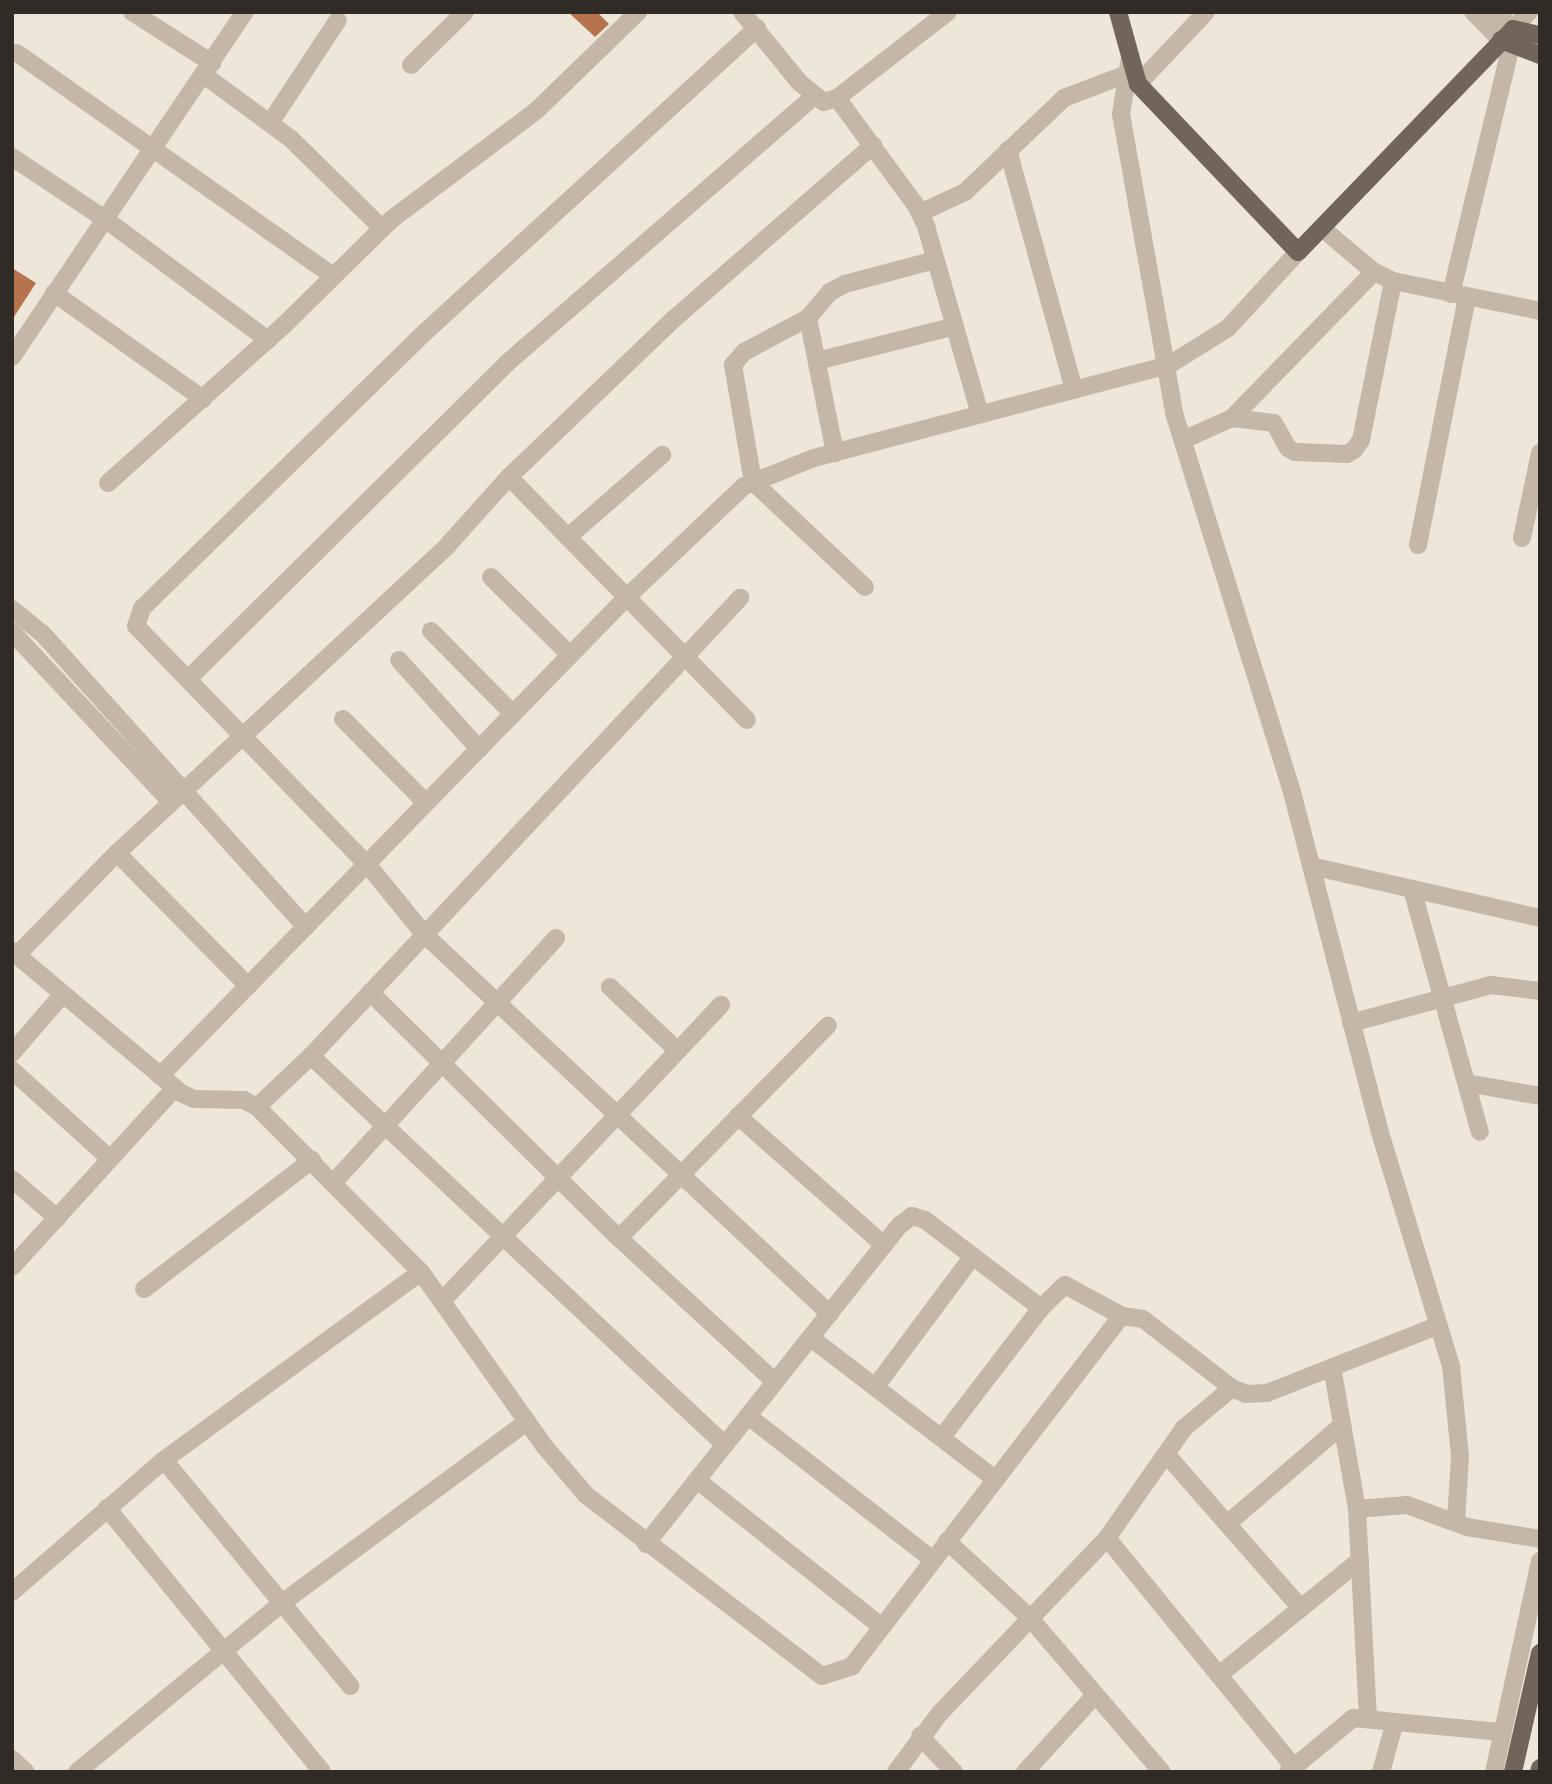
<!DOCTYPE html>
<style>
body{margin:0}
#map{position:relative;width:1552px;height:1784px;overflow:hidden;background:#ede6d9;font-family:"IBM Plex Sans",sans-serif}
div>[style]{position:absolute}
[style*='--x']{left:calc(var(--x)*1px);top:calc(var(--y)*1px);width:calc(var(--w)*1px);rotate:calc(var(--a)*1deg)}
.building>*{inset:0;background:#b7734e}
.minor>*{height:18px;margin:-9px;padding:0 9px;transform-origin:9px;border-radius:9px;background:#c4b7a7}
.major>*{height:18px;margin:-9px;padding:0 9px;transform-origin:9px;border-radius:9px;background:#716459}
span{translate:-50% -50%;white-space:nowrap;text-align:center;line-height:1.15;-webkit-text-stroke:7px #f6f0e4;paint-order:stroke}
.frame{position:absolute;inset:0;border:14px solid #312b26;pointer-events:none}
</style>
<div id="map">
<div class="building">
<div style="clip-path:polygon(568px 12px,597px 12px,609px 24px,595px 37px)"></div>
<div style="clip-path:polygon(12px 268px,36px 283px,12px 320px)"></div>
</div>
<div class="minor">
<div style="--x:132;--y:12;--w:95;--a:32.5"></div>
<div style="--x:742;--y:12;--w:90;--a:50.8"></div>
<div style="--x:799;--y:82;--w:32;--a:39"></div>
<div style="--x:824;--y:102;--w:14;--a:-17"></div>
<div style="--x:837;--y:98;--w:140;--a:-37.8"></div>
<div style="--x:1473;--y:12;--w:40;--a:45"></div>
<div style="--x:1496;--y:12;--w:24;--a:45"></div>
<div style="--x:1513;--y:29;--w:23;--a:-47"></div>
<div style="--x:757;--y:28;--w:460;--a:137.5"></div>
<div style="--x:418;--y:339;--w:385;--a:135.7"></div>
<div style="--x:142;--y:608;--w:19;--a:108"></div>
<div style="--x:136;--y:626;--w:332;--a:45.9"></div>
<div style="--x:367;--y:864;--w:90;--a:50.8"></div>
<div style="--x:424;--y:934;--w:556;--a:43.11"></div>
<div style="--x:17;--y:53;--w:387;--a:35.2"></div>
<div style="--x:1130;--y:58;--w:57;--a:99.1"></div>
<div style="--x:1121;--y:114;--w:304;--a:79.9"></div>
<div style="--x:1174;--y:413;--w:397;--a:72.7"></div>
<div style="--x:1292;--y:792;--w:348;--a:75.5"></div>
<div style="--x:1379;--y:1129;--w:248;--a:73.1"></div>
<div style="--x:1451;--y:1366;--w:90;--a:84.3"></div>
<div style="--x:1460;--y:1456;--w:66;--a:93.5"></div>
<div style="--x:411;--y:65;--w:76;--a:-44.5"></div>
<div style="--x:204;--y:75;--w:108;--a:36.3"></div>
<div style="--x:291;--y:139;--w:127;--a:44.4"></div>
<div style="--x:1138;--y:84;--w:99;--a:-46.6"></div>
<div style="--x:837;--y:98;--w:132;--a:53.7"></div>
<div style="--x:915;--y:204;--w:25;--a:63"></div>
<div style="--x:926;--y:226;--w:196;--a:74"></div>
<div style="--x:270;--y:123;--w:123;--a:-56.6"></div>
<div style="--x:1008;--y:150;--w:249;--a:74.6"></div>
<div style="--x:12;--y:157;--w:112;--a:33.7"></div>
<div style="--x:105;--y:219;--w:203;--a:36.6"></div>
<div style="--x:920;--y:213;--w:50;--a:-25"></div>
<div style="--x:965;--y:192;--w:137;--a:-43.5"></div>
<div style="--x:1064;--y:98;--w:67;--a:-20.9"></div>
<div style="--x:1322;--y:228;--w:68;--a:40.2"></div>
<div style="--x:1374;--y:272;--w:21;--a:25"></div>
<div style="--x:1393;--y:281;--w:150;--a:11.5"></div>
<div style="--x:54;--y:293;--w:183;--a:35.4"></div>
<div style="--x:1451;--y:294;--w:255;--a:-76.4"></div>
<div style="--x:808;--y:318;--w:138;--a:78.7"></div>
<div style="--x:12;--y:357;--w:416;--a:-56"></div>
<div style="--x:817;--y:361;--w:142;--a:-14.2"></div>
<div style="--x:1232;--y:418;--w:42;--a:6.8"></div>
<div style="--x:1274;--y:423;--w:29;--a:61"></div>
<div style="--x:1288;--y:448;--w:8;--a:30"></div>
<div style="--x:1295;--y:452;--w:52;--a:2.2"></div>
<div style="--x:1347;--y:454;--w:8;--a:-30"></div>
<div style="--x:1354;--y:450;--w:12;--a:-55"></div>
<div style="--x:1361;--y:440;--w:162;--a:-78.6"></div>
<div style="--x:1183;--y:440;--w:54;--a:-24.2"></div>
<div style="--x:1232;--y:418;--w:204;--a:-45.8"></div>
<div style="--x:509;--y:477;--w:340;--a:45.6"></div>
<div style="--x:108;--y:483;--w:235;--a:-41.9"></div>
<div style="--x:283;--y:326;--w:153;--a:-44.5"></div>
<div style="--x:392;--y:219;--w:181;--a:-36.9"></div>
<div style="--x:537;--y:110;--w:141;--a:-44.1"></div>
<div style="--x:568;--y:537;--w:125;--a:-41.1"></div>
<div style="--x:1522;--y:538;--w:87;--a:-78"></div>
<div style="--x:1418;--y:545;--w:253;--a:-78.8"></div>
<div style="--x:491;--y:577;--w:111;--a:44.6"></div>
<div style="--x:865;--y:587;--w:154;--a:-136.8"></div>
<div style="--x:753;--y:482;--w:119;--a:-99.7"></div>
<div style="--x:733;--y:365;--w:17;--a:-50"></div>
<div style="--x:744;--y:352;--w:72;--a:-28"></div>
<div style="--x:808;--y:318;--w:34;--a:-50"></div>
<div style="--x:830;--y:292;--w:17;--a:-28"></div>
<div style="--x:845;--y:284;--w:93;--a:-14.9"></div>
<div style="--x:12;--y:609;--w:38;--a:39"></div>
<div style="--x:42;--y:633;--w:395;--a:48.1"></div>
<div style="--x:431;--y:631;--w:117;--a:45.3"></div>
<div style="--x:12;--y:632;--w:233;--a:46.9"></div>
<div style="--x:399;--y:660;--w:120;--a:48"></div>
<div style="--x:188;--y:679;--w:448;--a:-44.7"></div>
<div style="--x:506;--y:364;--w:407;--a:-41"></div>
<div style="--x:343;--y:719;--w:118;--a:45.3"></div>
<div style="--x:117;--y:853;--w:187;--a:45.4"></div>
<div style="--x:1311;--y:866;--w:235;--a:12.8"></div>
<div style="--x:1412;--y:889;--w:252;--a:74.4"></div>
<div style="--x:12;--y:951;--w:221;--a:40"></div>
<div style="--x:181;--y:1093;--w:14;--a:25"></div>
<div style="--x:194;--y:1099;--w:50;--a:1.1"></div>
<div style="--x:244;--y:1100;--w:15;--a:28"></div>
<div style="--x:257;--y:1107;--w:233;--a:45.2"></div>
<div style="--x:421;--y:1272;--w:214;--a:54.7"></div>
<div style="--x:545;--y:1447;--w:63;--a:49.5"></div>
<div style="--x:586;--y:1495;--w:297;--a:37.5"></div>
<div style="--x:822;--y:1676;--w:32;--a:-18"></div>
<div style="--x:852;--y:1666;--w:442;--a:-52.4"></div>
<div style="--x:1122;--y:1316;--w:21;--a:8"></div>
<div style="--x:1143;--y:1319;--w:113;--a:37.8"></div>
<div style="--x:1232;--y:1388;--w:15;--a:23"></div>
<div style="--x:1246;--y:1394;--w:21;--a:-3"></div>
<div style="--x:1267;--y:1393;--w:183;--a:-21.5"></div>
<div style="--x:17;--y:955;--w:143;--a:-45.6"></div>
<div style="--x:117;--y:853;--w:451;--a:-42.9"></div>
<div style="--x:447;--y:546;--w:93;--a:-48.1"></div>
<div style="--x:509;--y:477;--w:230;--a:-43.8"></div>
<div style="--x:675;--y:318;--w:263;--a:-41.1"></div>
<div style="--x:610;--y:987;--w:93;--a:43.3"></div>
<div style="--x:370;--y:992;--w:350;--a:44.7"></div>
<div style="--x:619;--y:1238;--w:212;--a:42.7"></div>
<div style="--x:1351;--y:1023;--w:145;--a:-15.2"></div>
<div style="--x:1491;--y:985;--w:49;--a:7"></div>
<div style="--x:12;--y:1053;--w:78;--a:-49.2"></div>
<div style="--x:311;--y:1056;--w:568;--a:43.22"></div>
<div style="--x:12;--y:1070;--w:132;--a:42.2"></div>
<div style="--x:160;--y:1076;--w:669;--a:-45.73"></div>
<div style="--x:627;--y:597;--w:161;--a:-43.5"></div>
<div style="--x:744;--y:486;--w:75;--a:-21.8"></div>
<div style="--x:814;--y:458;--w:367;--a:-14.7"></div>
<div style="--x:1169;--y:365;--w:70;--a:-32.1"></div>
<div style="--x:1228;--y:328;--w:103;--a:-47.4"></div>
<div style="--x:1467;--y:1083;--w:74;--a:10.1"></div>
<div style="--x:257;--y:1107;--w:74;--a:-43.4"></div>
<div style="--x:311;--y:1056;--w:628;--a:-46.87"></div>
<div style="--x:738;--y:1116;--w:195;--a:41.5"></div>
<div style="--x:12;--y:1179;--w:60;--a:40.9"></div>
<div style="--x:334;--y:1182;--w:330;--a:-47.7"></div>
<div style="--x:619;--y:1238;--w:298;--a:-45.5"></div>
<div style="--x:12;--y:1267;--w:242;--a:-47.7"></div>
<div style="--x:144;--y:1289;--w:212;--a:-37.5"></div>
<div style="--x:442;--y:1301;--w:407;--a:-46.7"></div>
<div style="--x:811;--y:1338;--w:232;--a:37.5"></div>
<div style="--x:1332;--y:1367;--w:144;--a:80"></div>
<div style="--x:1357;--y:1509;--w:210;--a:87"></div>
<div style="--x:876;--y:1386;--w:162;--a:-53.3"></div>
<div style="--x:748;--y:1416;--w:234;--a:37.9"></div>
<div style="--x:942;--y:1437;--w:163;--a:-52.5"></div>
<div style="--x:1041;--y:1308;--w:33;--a:-44"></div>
<div style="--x:1065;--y:1285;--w:65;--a:28.5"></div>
<div style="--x:1166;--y:1454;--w:205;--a:48.8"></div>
<div style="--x:164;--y:1460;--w:293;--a:50.5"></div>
<div style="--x:697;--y:1480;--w:236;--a:38.5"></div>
<div style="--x:107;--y:1508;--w:340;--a:50.8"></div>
<div style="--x:1357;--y:1509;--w:50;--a:-4.6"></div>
<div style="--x:1407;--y:1505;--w:64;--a:20.1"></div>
<div style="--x:1467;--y:1527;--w:74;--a:9.3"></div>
<div style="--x:1227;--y:1524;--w:152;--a:-40.7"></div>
<div style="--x:1107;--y:1538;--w:296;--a:50.8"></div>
<div style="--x:947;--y:1541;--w:112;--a:42.8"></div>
<div style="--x:1029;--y:1617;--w:204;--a:49.4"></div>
<div style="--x:646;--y:1544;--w:408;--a:-51.5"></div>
<div style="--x:900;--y:1225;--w:15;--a:-37"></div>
<div style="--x:912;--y:1216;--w:14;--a:17"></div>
<div style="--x:925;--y:1220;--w:146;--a:37.2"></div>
<div style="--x:12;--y:1592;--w:201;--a:-41"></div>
<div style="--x:164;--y:1460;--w:318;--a:-36.2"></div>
<div style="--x:1219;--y:1675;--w:182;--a:-39.2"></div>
<div style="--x:920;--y:1736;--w:50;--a:46.6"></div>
<div style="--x:12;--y:1759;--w:19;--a:43"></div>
<div style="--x:77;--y:1772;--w:266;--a:-39.5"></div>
<div style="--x:282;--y:1603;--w:305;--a:-36.5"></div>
<div style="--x:896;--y:1772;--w:74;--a:-53.3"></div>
<div style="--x:940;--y:1713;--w:242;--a:-46.3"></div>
<div style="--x:1107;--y:1538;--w:134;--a:-55"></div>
<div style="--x:1184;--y:1428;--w:62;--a:-39.8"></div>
<div style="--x:1025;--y:1772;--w:104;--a:-47.7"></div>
<div style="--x:1288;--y:1772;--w:85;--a:-39.7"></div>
<div style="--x:1353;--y:1718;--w:150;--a:5.4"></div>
<div style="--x:1381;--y:1772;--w:52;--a:-74.4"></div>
<div style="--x:1494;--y:1772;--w:216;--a:-77.7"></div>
</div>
<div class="major">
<div style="--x:1118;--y:12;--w:75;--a:74.5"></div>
<div style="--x:1138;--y:84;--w:232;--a:46.4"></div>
<div style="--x:1298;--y:252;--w:310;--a:-46"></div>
<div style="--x:1513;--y:29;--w:28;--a:13"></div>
<div style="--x:1501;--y:40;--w:42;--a:21"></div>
<div style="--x:1513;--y:1772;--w:122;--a:-77.2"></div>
<div style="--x:1539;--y:1772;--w:4;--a:-76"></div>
</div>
<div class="frame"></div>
</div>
